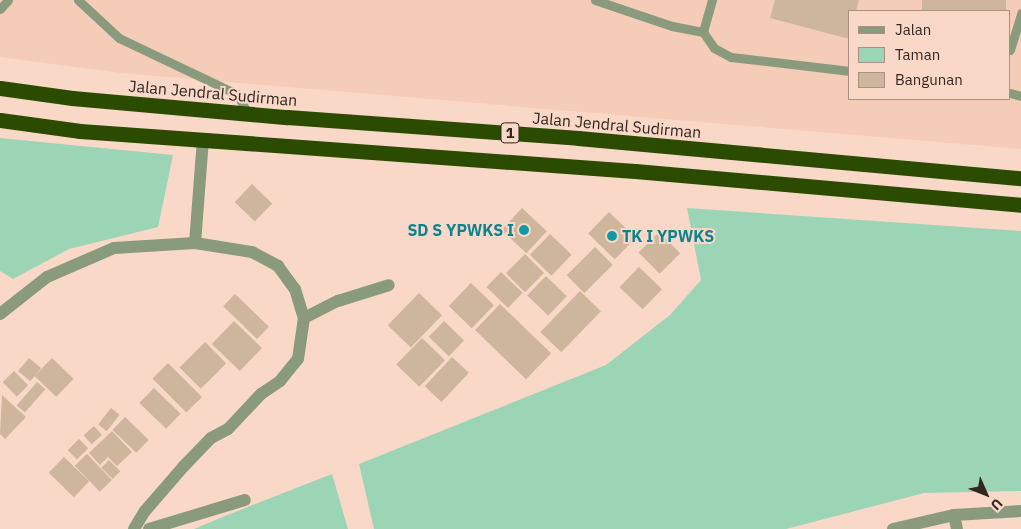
<!DOCTYPE html>
<style>
body{margin:0}
#map{position:relative;width:1021px;height:529px;overflow:hidden;background:#f9d8c7;font-family:"IBM Plex Sans",sans-serif}
div>[style]{position:absolute}
[style*='--x']{left:calc(var(--x)*1px);top:calc(var(--y)*1px);width:calc(var(--w)*1px);rotate:calc(var(--a)*1deg)}
.built>*{inset:0;background:#f5ccb7}
.green>*{inset:0;background:#9cd5b5}
.building>*{inset:0;background:#cdb69c;transform-origin:0 0}
.lane>*{height:9px;margin:-4.5px;padding:0 4.5px;transform-origin:4.5px;border-radius:4.5px;background:#899a7d}
.street>*{height:12px;margin:-6px;padding:0 6px;transform-origin:6px;border-radius:6px;background:#899a7d}
.highway>*{height:15px;margin:-7.5px;padding:0 7.5px;transform-origin:7.5px;border-radius:7.5px;background:#2a4b00}
.dots>*{width:14px;height:14px;translate:-50% -50%;box-sizing:border-box;border:2px solid #f9d8c7;border-radius:50%}
span{translate:-50% -50%;white-space:nowrap;text-align:center;line-height:1.15;-webkit-text-stroke:4px #f9d8c7;paint-order:stroke}
.shield-label span{padding:1px 4px;background:#f9d8c7;border:1px solid;border-radius:4px;-webkit-text-stroke-width:0}
.shield-label{font-size:15px;color:#332620;font-weight:700}
.street-label{font-size:16px;color:#332620}
.culture-label{font-size:16px;color:#0d838f;font-weight:700}
.right{translate:-100% -50%;text-align:right}
.left{translate:0 -50%;text-align:left}
.legend{position:absolute;left:848px;top:10px;width:162px;height:90px;box-sizing:border-box;background:#f9d8c7;border:1px solid #aa9184;margin:0;padding:6px 9px;list-style:none;font-size:15px;color:#332620}
.legend li{display:flex;align-items:center;gap:10px;height:25px}
.legend b{width:25px;border:1px solid #aa9184}
.north{position:absolute;left:961px;top:469px;width:50px;height:50px;-webkit-text-stroke:4px #f9d8c7;paint-order:stroke;rotate:134deg;font-size:14px;font-weight:700;line-height:20px;text-align:center;color:#332620}
.north::after{content:'';display:block;margin:auto;width:18px;height:22px;background:#332620;clip-path:polygon(50% 0,100% 100%,50% 72%,0 100%)}
</style>
<div id="map">
<div class="built">
<div style="clip-path:polygon(evenodd,0 0,1021px 0,1021px 149px,121px 73px,0 57px,0 0,850px 11px,1010px 11px,1010px 99px,850px 99px,850px 11px)"></div>
</div>
<div class="green">
<div style="clip-path:polygon(0 138px,173px 155px,158px 227px,69px 249px,13px 279px,0 271px)"></div>
<div style="clip-path:polygon(687px 208px,1021px 231px,1021px 491px,924px 493px,786px 529px,374px 529px,359px 464px,606px 365px,670px 315px,701px 280px)"></div>
<div style="clip-path:polygon(332px 474px,348px 529px,194px 529px,225px 516px)"></div>
</div>
<div class="building">
<div style="clip-path:polygon(775px 0,859px 0,856px 11px,850px 11px,849px 39px,770px 18px)"></div>
<div style="left:922px;top:0;width:84px;height:11px"></div>
<div style="left:252px;top:184px;width:28px;height:25px;rotate:44deg"></div>
<div style="left:522px;top:208px;width:34px;height:30px;rotate:43deg"></div>
<div style="left:609px;top:212px;width:37px;height:30px;rotate:44deg"></div>
<div style="left:659px;top:232px;width:30px;height:29px;rotate:45deg"></div>
<div style="left:550px;top:234px;width:30px;height:29px;rotate:44deg"></div>
<div style="left:595px;top:247px;width:25px;height:40px;rotate:45deg"></div>
<div style="left:525px;top:254px;width:27px;height:27px;rotate:45deg"></div>
<div style="left:639px;top:267px;width:32px;height:28px;rotate:44deg"></div>
<div style="left:501px;top:272px;width:30px;height:21px;rotate:44deg"></div>
<div style="left:546px;top:276px;width:29px;height:27px;rotate:44deg"></div>
<div style="left:471px;top:283px;width:32px;height:32px;rotate:44deg"></div>
<div style="left:580px;top:291px;width:29px;height:57px;rotate:44deg"></div>
<div style="left:419px;top:293px;width:32px;height:45px;rotate:44deg"></div>
<div style="left:235px;top:294px;width:47px;height:17px;rotate:44deg"></div>
<div style="left:500px;top:304px;width:71px;height:36px;rotate:44deg"></div>
<div style="left:234px;top:321px;width:39px;height:32px;rotate:44deg"></div>
<div style="left:444px;top:321px;width:28px;height:22px;rotate:44deg"></div>
<div style="left:422px;top:338px;width:32px;height:37px;rotate:44deg"></div>
<div style="left:205px;top:342px;width:30px;height:36px;rotate:45deg"></div>
<div style="left:452px;top:357px;width:23px;height:40px;rotate:43deg"></div>
<div style="left:29px;top:358px;width:16px;height:17px;rotate:40deg"></div>
<div style="left:52px;top:358px;width:30px;height:25px;rotate:44deg"></div>
<div style="left:168px;top:363px;width:48px;height:22px;rotate:45deg"></div>
<div style="left:14px;top:371px;width:20px;height:16px;rotate:45deg"></div>
<div style="left:37px;top:382px;width:11px;height:31px;rotate:41deg"></div>
<div style="left:154px;top:388px;width:37px;height:21px;rotate:44deg"></div>
<div style="clip-path:polygon(2px 395px,26px 417px,5px 439px,0 434px)"></div>
<div style="left:111px;top:408px;width:11px;height:21px;rotate:38deg"></div>
<div style="left:125px;top:417px;width:33px;height:18px;rotate:44deg"></div>
<div style="left:94px;top:426px;width:12px;height:14px;rotate:48deg"></div>
<div style="clip-path:polygon(112px 431px,132px 452px,117px 466px,108px 457px,100px 465px,89px 453px)"></div>
<div style="left:79px;top:439px;width:13px;height:16px;rotate:45deg"></div>
<div style="left:87px;top:454px;width:36px;height:17px;rotate:46deg"></div>
<div style="left:64px;top:457px;width:35px;height:22px;rotate:44deg"></div>
<div style="left:109px;top:460px;width:16px;height:11px;rotate:45deg"></div>
</div>
<div class="lane">
<div style="--x:78;--y:0;--w:56;--a:42.8"></div>
<div style="--x:119;--y:38;--w:131;--a:25.4"></div>
<div style="--x:237;--y:94;--w:23;--a:61"></div>
<div style="--x:595;--y:0;--w:81;--a:18.7"></div>
<div style="--x:672;--y:26;--w:32;--a:11"></div>
<div style="--x:712;--y:0;--w:33;--a:106"></div>
<div style="--x:703;--y:32;--w:19;--a:55"></div>
<div style="--x:714;--y:48;--w:19;--a:28"></div>
<div style="--x:731;--y:57;--w:120;--a:6.7"></div>
<div style="--x:0;--y:9;--w:12;--a:-48"></div>
<div style="--x:1010;--y:50;--w:39;--a:-73"></div>
<div style="--x:1010;--y:93;--w:11;--a:15"></div>
</div>
<div class="street">
<div style="--x:195;--y:243;--w:103;--a:-85.6"></div>
<div style="--x:0;--y:314;--w:60;--a:-38.2"></div>
<div style="--x:47;--y:277;--w:73;--a:-23.4"></div>
<div style="--x:114;--y:248;--w:81;--a:-3.5"></div>
<div style="--x:195;--y:243;--w:58;--a:9"></div>
<div style="--x:252;--y:252;--w:30;--a:28"></div>
<div style="--x:278;--y:266;--w:29;--a:54"></div>
<div style="--x:295;--y:289;--w:30;--a:73"></div>
<div style="--x:954;--y:515;--w:14;--a:78"></div>
<div style="--x:134;--y:529;--w:21;--a:-59"></div>
<div style="--x:145;--y:511;--w:60;--a:-49.1"></div>
<div style="--x:184;--y:466;--w:39;--a:-46"></div>
<div style="--x:211;--y:438;--w:19;--a:-28"></div>
<div style="--x:228;--y:429;--w:48;--a:-46.7"></div>
<div style="--x:261;--y:394;--w:23;--a:-34"></div>
<div style="--x:280;--y:381;--w:28;--a:-51"></div>
<div style="--x:298;--y:359;--w:41;--a:-81.7"></div>
<div style="--x:304;--y:318;--w:38;--a:-27"></div>
<div style="--x:338;--y:301;--w:53;--a:-17.4"></div>
<div style="--x:149;--y:529;--w:100;--a:-16.8"></div>
<div style="--x:893;--y:529;--w:63;--a:-12.9"></div>
<div style="--x:954;--y:515;--w:67;--a:-3.4"></div>
</div>
<div class="highway">
<div style="--x:0;--y:88;--w:73;--a:7.9"></div>
<div style="--x:72;--y:98;--w:216;--a:5.1"></div>
<div style="--x:287;--y:117;--w:292;--a:4.1"></div>
<div style="--x:578;--y:138;--w:445;--a:5.2"></div>
<div style="--x:0;--y:120;--w:81;--a:7.8"></div>
<div style="--x:80;--y:131;--w:556;--a:4.12"></div>
<div style="--x:635;--y:171;--w:387;--a:5"></div>
</div>
<div class="dots">
<div style="left:524px;top:230px;background:#0f9aa8"></div>
<div style="left:612px;top:236px;background:#0f9aa8"></div>
</div>
<div class="shield-label">
<span style="left:510px;top:133px">1</span>
</div>
<div class="street-label">
<span style="left:213px;top:93px;rotate:5deg">Jalan Jendral Sudirman</span>
<span style="left:617px;top:125px;rotate:5deg">Jalan Jendral Sudirman</span>
</div>
<div class="culture-label">
<span class="right" style="left:514px;top:230px">SD S YPWKS I</span>
<span class="left" style="left:622px;top:236px">TK I YPWKS</span>
</div>
<ul class="legend">
<li><b style="height:6px;background:#899a7d"></b>Jalan</li>
<li><b style="height:14px;background:#9cd5b5"></b>Taman</li>
<li><b style="height:14px;background:#cdb69c"></b>Bangunan</li>
</ul>
<div class="north">U</div>
</div>
